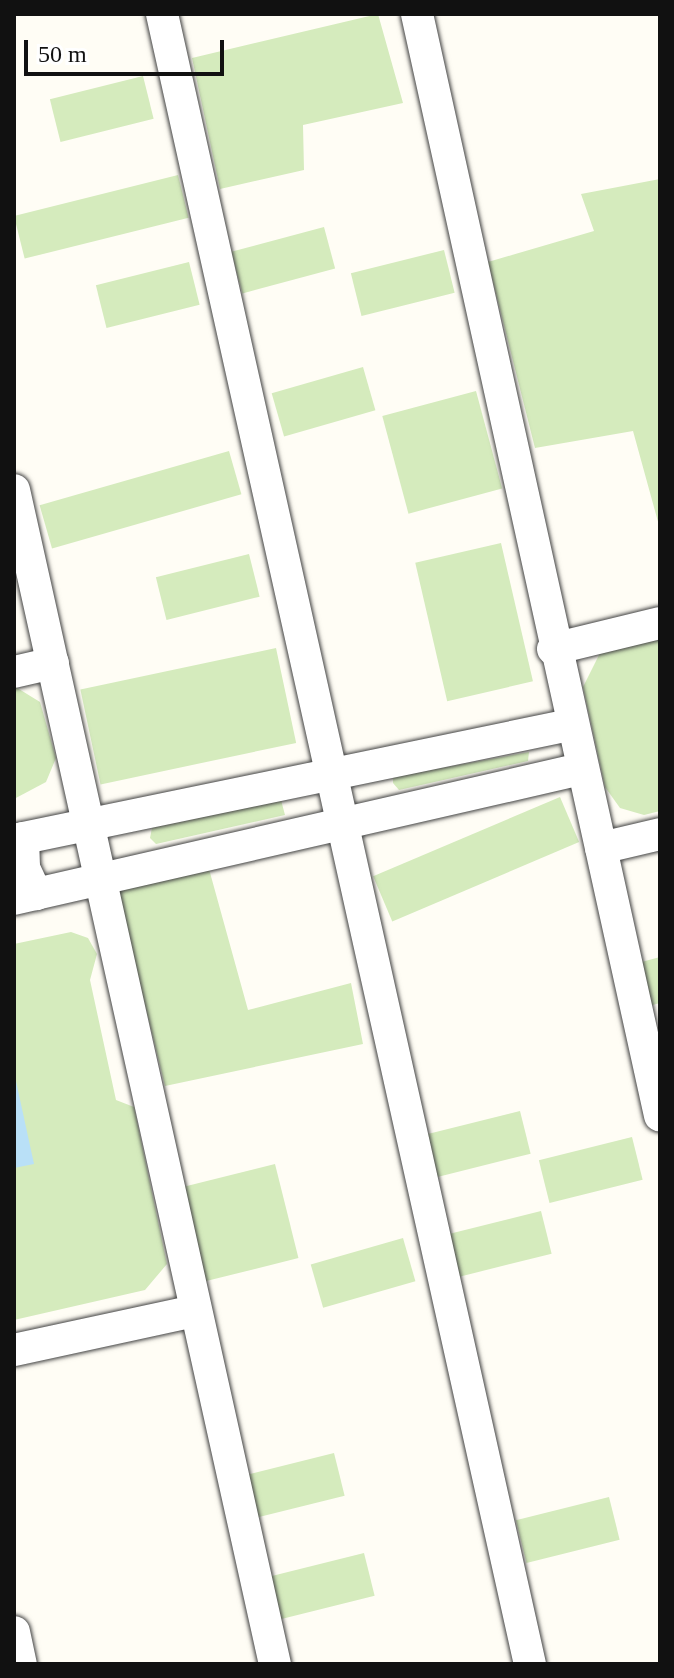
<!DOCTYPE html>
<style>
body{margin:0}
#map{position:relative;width:674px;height:1678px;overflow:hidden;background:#fffdf5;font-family:Georgia,serif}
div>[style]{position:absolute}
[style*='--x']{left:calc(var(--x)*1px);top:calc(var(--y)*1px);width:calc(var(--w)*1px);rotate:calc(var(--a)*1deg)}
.green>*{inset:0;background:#d5ebbd;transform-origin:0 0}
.water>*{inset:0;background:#b9e0f7}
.roads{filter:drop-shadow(0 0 2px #444) drop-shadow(0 0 2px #444)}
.street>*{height:32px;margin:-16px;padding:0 16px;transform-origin:16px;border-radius:16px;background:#fff}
span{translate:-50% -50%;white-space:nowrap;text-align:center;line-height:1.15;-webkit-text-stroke:8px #fff;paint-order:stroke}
.frame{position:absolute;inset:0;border:16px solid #111;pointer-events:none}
.scale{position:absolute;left:24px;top:40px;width:200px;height:36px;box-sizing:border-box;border:4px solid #111;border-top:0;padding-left:10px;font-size:24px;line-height:28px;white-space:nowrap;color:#111;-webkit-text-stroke:6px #fff;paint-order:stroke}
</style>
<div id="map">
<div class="green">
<div style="clip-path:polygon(378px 14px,403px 103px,303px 125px,304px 170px,220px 189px,192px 58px)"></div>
<div style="left:143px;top:76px;width:44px;height:96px;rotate:76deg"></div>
<div style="left:178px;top:175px;width:44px;height:169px;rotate:76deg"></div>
<div style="clip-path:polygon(660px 179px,660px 529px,633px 431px,535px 448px,488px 262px,594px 231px,581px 194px)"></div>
<div style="left:324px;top:227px;width:43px;height:96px;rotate:75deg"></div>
<div style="left:444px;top:250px;width:44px;height:96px;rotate:76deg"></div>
<div style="left:189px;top:262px;width:44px;height:96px;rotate:76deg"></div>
<div style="left:363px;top:367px;width:45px;height:95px;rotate:74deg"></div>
<div style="left:476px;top:391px;width:101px;height:97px;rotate:75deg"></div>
<div style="left:229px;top:451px;width:45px;height:197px;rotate:74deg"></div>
<div style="left:501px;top:543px;width:142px;height:88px;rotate:77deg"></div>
<div style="left:249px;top:554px;width:44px;height:96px;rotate:76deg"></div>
<div style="clip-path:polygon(660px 637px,660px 811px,644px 815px,620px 808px,605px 787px,583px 687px,600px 653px)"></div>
<div style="left:276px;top:648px;width:97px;height:200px;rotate:78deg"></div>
<div style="clip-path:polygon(14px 686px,40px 702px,56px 758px,46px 782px,14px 799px)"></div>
<div style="clip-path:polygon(529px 752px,528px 761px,399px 790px,393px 783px,393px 777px)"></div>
<div style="left:560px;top:797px;width:49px;height:203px;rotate:67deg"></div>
<div style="clip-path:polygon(281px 800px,285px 815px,156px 844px,150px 838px,152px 828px)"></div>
<div style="clip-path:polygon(209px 869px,248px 1010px,351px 983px,363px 1044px,165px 1086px,116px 887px)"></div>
<div style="clip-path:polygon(71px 932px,88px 938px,97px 954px,90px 980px,116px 1100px,134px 1107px,167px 1264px,145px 1290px,14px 1320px,14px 944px)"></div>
<div style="clip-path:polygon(660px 957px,660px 1003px,645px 1007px,634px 964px)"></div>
<div style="left:520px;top:1111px;width:44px;height:96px;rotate:76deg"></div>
<div style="left:632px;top:1137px;width:44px;height:96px;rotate:76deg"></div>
<div style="left:275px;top:1164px;width:97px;height:96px;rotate:76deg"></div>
<div style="left:541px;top:1211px;width:44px;height:96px;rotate:76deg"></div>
<div style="left:403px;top:1238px;width:45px;height:96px;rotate:74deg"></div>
<div style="left:334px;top:1453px;width:44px;height:96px;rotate:76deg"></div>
<div style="left:609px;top:1497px;width:44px;height:96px;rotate:76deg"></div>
<div style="left:364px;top:1553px;width:44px;height:96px;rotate:76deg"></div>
</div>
<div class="water">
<div style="clip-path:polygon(14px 1072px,34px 1164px,14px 1168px)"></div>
</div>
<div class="roads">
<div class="street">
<div style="--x:162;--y:14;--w:1691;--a:77.43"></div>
<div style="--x:417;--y:14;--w:1128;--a:77.56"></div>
<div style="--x:14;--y:490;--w:1203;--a:77.47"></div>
<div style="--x:553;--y:649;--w:110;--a:-13.7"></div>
<div style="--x:14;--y:672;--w:40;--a:-13"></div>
<div style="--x:23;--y:838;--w:30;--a:88"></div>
<div style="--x:24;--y:868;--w:29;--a:65"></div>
<div style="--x:14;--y:840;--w:568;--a:-11.69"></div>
<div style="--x:601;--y:848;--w:61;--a:-13.3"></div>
<div style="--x:14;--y:899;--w:582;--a:-12.91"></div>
<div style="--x:14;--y:1350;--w:184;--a:-12.2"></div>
<div style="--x:14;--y:1632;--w:33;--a:78"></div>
</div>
</div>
<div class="frame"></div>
<div class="scale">50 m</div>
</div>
